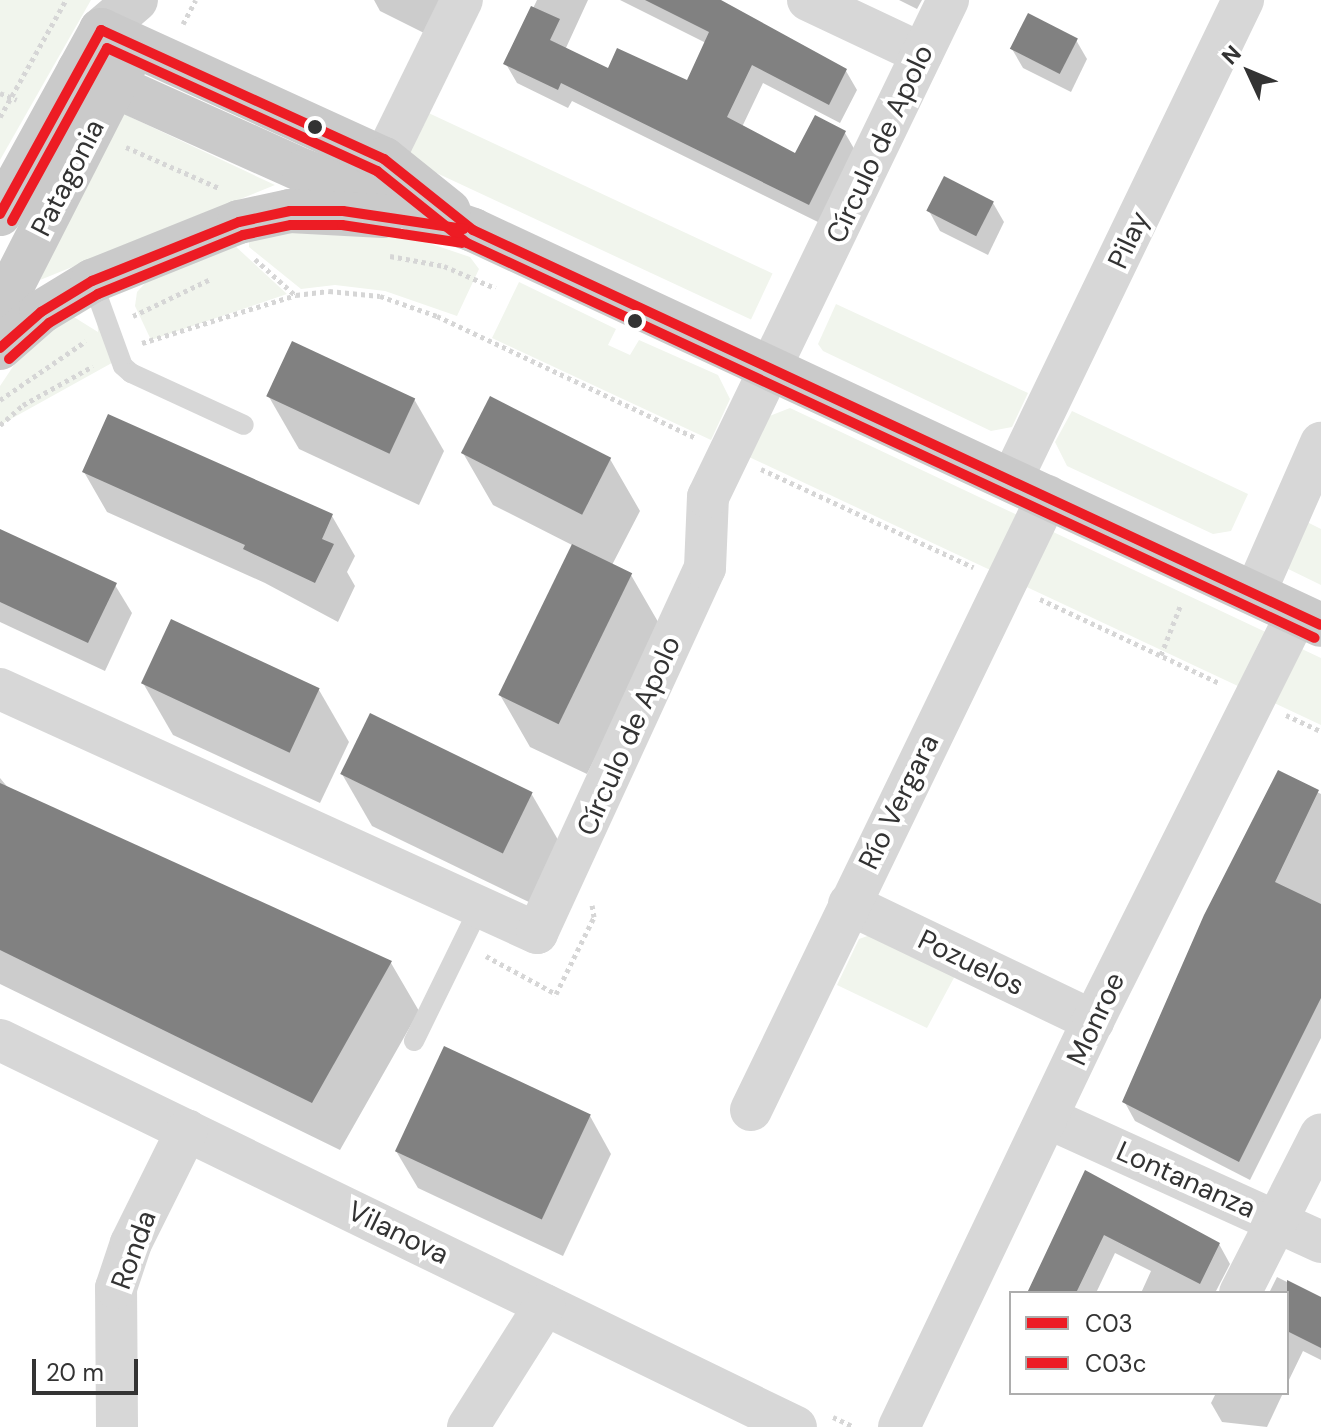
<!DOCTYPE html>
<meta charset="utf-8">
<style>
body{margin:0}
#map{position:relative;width:1321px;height:1427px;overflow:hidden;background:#fff;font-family:"DM Sans",sans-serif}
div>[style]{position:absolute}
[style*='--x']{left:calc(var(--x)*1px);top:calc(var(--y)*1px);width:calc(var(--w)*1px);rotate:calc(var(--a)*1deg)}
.green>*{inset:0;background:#f1f5ed;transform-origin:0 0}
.shadow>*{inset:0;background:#0003}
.building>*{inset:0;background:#818181;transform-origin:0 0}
.path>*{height:5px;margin-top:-2.5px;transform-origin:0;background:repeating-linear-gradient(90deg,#d6d6d6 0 4px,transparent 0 8px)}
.lane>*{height:20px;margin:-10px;padding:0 10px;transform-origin:10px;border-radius:10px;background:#d7d7d7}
.street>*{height:42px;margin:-21px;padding:0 21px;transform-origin:21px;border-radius:21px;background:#d7d7d7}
.secondary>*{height:44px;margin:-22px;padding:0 22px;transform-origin:22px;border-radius:22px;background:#d0d0d0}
.primary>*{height:44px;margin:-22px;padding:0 22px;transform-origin:22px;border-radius:22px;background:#cacaca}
.bus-1>*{height:10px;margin:-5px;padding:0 5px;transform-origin:5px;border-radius:5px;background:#ed1c24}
.bus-2>*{height:10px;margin:-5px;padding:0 5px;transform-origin:5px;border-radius:5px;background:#ed1c24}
.dots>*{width:22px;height:22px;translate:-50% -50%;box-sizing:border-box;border:4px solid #fff;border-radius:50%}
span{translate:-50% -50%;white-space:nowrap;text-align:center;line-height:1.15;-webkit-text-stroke:8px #fff;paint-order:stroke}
.street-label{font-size:28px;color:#333}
.legend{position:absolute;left:1009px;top:1291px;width:280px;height:104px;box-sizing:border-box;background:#fff;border:2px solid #adadad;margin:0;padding:10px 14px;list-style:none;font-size:24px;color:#333}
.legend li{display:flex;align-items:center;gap:16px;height:40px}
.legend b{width:40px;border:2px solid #adadad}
.north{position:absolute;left:1209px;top:32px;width:80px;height:80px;-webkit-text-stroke:6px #fff;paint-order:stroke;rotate:314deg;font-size:22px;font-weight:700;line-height:32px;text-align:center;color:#333}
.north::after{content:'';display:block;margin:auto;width:28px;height:36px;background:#333;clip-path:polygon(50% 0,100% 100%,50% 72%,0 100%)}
.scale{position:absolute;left:32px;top:1359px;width:106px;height:36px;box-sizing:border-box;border:4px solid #333;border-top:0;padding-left:10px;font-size:24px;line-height:28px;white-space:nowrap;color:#333;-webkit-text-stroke:6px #fff;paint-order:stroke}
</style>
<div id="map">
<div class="green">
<div style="clip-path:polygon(0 0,91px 0,0 160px)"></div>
<div style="left:420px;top:109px;width:389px;height:51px;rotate:25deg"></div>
<div style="clip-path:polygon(124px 114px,275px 185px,40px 280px,113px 122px)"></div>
<div style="clip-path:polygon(284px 228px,396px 232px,470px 257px,479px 269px,457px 316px,385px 291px,335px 285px,301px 289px,249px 247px,249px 240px)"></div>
<div style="clip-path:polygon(233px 244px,287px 294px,151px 340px,135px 306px,137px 292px,149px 279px)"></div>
<div style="clip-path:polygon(519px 282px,616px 329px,608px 345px,630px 355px,639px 340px,718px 375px,730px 399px,711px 440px,492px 338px)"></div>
<div style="clip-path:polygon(836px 304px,1028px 393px,1012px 427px,991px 431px,823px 351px,818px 344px)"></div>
<div style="clip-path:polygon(69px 314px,98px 332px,97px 316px,119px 359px,0 425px,0 386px,18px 359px)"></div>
<div style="clip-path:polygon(790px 408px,1321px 658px,1321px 725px,749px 457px,767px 417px)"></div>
<div style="clip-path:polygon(1072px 411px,1248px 494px,1231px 531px,1213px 534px,1067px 466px,1055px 442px)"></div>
<div style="clip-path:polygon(1299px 518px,1321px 529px,1321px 585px,1280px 565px)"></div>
<div style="clip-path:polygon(873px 934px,956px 974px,927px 1028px,837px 985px,859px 939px)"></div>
</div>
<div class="shadow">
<div style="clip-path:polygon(374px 0,444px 0,428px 35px,380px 11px)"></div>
<div style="clip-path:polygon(537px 0,588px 0,565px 50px,609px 71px,688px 82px,706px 43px,620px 0,716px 0,846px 71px,857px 90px,840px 123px,763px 83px,742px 127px,796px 156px,845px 133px,856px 152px,820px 223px,572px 101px,568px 108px,517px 83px,506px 64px)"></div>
<div style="clip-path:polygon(899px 0,922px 0,917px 9px)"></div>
<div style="clip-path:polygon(1076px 40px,1087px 59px,1071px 92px,1023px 68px,1012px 49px)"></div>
<div style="clip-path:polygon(993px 203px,1004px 222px,988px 255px,940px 231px,929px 211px)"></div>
<div style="clip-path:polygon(269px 397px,414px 399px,444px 451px,419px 505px,299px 449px)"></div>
<div style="clip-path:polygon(463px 453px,610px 459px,640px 511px,612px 565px,631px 575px,661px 627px,587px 774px,530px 747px,500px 695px,574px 546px,493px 505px)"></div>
<div style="clip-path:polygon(84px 472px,332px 516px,355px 556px,347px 572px,355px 586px,338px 622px,265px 583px,107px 512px)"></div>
<div style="clip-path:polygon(0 531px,115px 585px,132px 613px,105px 671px,0 622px)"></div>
<div style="clip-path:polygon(172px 621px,319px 690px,349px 742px,320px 803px,173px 735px,143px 683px)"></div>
<div style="clip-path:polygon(1279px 773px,1321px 794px,1321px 1038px,1250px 1180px,1135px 1121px,1124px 1101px)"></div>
<div style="clip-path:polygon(342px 774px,531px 793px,561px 845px,533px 904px,372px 826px)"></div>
<div style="clip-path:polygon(0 778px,10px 790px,391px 963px,419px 1011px,340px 1150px,0 984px)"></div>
<div style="clip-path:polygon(590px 1116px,611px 1154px,563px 1256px,418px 1188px,396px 1151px)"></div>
<div style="clip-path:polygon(1086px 1173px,1219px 1244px,1230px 1264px,1215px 1293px,1141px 1293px,1151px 1271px,1115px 1253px,1096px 1293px,1029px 1293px)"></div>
<div style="clip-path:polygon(1277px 1277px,1321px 1299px,1321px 1360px,1303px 1351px,1287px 1384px,1287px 1293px,1269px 1293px)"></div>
<div style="clip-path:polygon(1216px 1393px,1283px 1393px,1267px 1427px,1222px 1422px,1211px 1403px)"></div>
</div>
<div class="building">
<div style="clip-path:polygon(645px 0,721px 0,847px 69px,829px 105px,752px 65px,727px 117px,795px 153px,815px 115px,846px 131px,809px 205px,561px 83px,558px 90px,503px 64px,531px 6px,560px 19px,550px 40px,608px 68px,617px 48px,687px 80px,709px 32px)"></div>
<div style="left:1028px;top:13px;width:56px;height:40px;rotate:27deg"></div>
<div style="left:944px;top:176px;width:56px;height:39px;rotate:27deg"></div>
<div style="left:292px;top:341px;width:136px;height:61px;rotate:25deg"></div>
<div style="left:490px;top:396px;width:136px;height:64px;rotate:27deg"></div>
<div style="clip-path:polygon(108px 414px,333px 514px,322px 539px,334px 544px,315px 583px,243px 549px,245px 545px,82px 472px)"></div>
<div style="clip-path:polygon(0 529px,117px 583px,88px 643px,0 602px)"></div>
<div style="left:572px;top:544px;width:67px;height:168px;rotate:26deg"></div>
<div style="left:171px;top:619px;width:164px;height:71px;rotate:25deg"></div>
<div style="left:370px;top:713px;width:181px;height:68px;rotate:26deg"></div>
<div style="clip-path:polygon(1278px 770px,1319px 790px,1275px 882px,1321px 904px,1321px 998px,1239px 1162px,1122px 1102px,1204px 915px)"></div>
<div style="clip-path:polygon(0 783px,392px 961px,312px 1103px,0 950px)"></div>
<div style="left:444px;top:1046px;width:162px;height:116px;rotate:25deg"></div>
<div style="clip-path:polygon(1085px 1170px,1220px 1243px,1200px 1284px,1104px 1235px,1076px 1293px,1027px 1293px)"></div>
<div style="clip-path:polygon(1287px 1280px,1321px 1297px,1321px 1348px,1287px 1331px)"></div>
</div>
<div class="path">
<div style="--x:183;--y:24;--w:27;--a:-62"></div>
<div style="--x:0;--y:93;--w:18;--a:22"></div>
<div style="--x:0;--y:117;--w:134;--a:-60.6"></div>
<div style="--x:126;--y:147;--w:102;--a:23.8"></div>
<div style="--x:390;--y:256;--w:55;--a:10.5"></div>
<div style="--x:444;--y:266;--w:56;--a:23.3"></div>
<div style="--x:255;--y:259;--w:54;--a:42"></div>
<div style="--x:133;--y:316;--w:86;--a:-25.4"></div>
<div style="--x:142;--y:343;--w:161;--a:-17.3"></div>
<div style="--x:296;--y:295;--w:33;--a:-7"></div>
<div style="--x:329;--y:291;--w:51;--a:5.6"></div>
<div style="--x:380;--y:296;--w:60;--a:19.3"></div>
<div style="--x:437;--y:316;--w:284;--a:25.2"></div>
<div style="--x:0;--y:400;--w:104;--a:-34.5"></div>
<div style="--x:0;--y:425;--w:30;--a:-41"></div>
<div style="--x:23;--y:405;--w:80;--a:-29.1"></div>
<div style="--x:761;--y:469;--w:234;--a:24.8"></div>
<div style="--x:1040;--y:599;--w:198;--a:25.1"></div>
<div style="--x:1161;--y:655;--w:55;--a:-68.6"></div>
<div style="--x:1286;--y:715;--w:38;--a:25"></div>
<div style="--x:486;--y:956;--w:80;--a:28.5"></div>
<div style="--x:556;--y:994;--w:86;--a:-63.7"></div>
<div style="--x:594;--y:917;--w:12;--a:-99"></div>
<div style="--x:833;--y:1417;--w:23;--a:25"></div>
</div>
<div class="lane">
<div style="--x:92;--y:281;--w:90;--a:70"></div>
<div style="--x:123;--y:366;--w:11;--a:41"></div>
<div style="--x:131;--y:373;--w:124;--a:24.7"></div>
<div style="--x:414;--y:1041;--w:150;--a:-63.9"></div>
</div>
<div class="street">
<div style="--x:808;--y:0;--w:126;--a:25.3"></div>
<div style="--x:384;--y:159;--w:177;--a:-63.9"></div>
<div style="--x:1012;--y:479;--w:532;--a:-64.25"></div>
<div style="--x:1255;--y:593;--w:164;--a:-66.3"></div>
<div style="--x:0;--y:689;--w:590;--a:24.44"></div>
<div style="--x:537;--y:933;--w:402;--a:-65.3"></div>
<div style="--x:705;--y:568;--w:71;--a:-87.6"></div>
<div style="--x:708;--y:497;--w:552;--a:-64.22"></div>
<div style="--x:849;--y:904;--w:271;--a:25.6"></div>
<div style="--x:0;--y:1040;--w:885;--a:25.93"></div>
<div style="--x:751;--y:1110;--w:682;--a:-64.19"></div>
<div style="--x:1050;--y:1119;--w:298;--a:24.4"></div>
<div style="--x:1240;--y:1293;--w:178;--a:-63"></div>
<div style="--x:117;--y:1427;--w:139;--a:-90.4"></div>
<div style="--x:116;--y:1288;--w:47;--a:-71.6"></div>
<div style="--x:131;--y:1243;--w:126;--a:-63.6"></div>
<div style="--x:468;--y:1427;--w:144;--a:-57.7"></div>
<div style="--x:899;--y:1427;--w:450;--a:-64.5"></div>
<div style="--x:1093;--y:1021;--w:455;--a:-63.4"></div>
</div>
<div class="secondary">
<div style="--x:101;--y:30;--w:46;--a:-40.6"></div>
</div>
<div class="primary">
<div style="--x:79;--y:70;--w:247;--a:24.2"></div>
<div style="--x:304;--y:171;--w:179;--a:19.2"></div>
<div style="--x:473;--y:230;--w:935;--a:24.98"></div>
<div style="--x:0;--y:214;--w:210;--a:-61.2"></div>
<div style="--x:101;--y:30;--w:311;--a:24.5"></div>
<div style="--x:384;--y:159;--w:83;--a:38.7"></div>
<div style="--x:0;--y:310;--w:282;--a:-63"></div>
<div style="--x:0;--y:348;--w:55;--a:-41.3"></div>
<div style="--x:41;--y:312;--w:60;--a:-31.3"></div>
<div style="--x:92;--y:281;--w:158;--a:-21.9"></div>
<div style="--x:239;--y:222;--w:52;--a:-12.2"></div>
<div style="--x:290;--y:211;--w:93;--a:3.1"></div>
</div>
<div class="bus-1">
<div style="--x:0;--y:214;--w:210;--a:-61.2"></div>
<div style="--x:101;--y:30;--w:311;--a:24.5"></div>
<div style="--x:384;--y:159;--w:114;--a:38.6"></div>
<div style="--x:473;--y:230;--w:935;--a:24.98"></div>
<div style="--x:0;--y:348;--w:55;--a:-41.3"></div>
<div style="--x:41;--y:312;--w:60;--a:-31.3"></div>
<div style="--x:92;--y:281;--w:158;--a:-21.9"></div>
<div style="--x:239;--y:222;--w:52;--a:-12.2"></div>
<div style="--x:290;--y:211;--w:53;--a:0"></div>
<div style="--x:343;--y:211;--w:122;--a:8.5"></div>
</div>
<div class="bus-2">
<div style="--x:12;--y:221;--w:197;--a:-61.2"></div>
<div style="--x:107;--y:48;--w:297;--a:24.5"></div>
<div style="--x:377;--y:171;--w:115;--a:38.7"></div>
<div style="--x:467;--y:243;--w:935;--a:24.98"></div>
<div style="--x:9;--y:359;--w:54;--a:-42"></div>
<div style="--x:49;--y:323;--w:57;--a:-30.6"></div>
<div style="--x:98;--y:294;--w:157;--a:-22.1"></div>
<div style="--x:243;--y:235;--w:49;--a:-11.8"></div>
<div style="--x:291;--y:225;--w:51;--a:0"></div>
<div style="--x:342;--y:225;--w:121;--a:8.5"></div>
</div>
<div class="dots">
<div style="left:315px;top:127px;background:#333"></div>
<div style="left:635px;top:321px;background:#333"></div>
</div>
<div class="street-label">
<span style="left:880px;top:144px;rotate:-65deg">Círculo de Apolo</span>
<span style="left:68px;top:178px;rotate:-63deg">Patagonia</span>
<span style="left:1129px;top:240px;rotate:-65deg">Pilay</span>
<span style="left:629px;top:736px;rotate:-66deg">Círculo de Apolo</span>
<span style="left:899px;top:802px;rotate:-64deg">Río Vergara</span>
<span style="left:971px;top:963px;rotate:26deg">Pozuelos</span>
<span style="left:1096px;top:1019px;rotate:-65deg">Monroe</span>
<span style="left:1186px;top:1180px;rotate:24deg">Lontananza</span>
<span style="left:398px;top:1233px;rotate:26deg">Vilanova</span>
<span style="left:134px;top:1250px;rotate:-70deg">Ronda</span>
</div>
<ul class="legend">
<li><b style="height:10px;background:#ed1c24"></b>C03</li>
<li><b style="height:10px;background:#ed1c24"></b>C03c</li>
</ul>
<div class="north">N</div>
<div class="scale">20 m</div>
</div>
